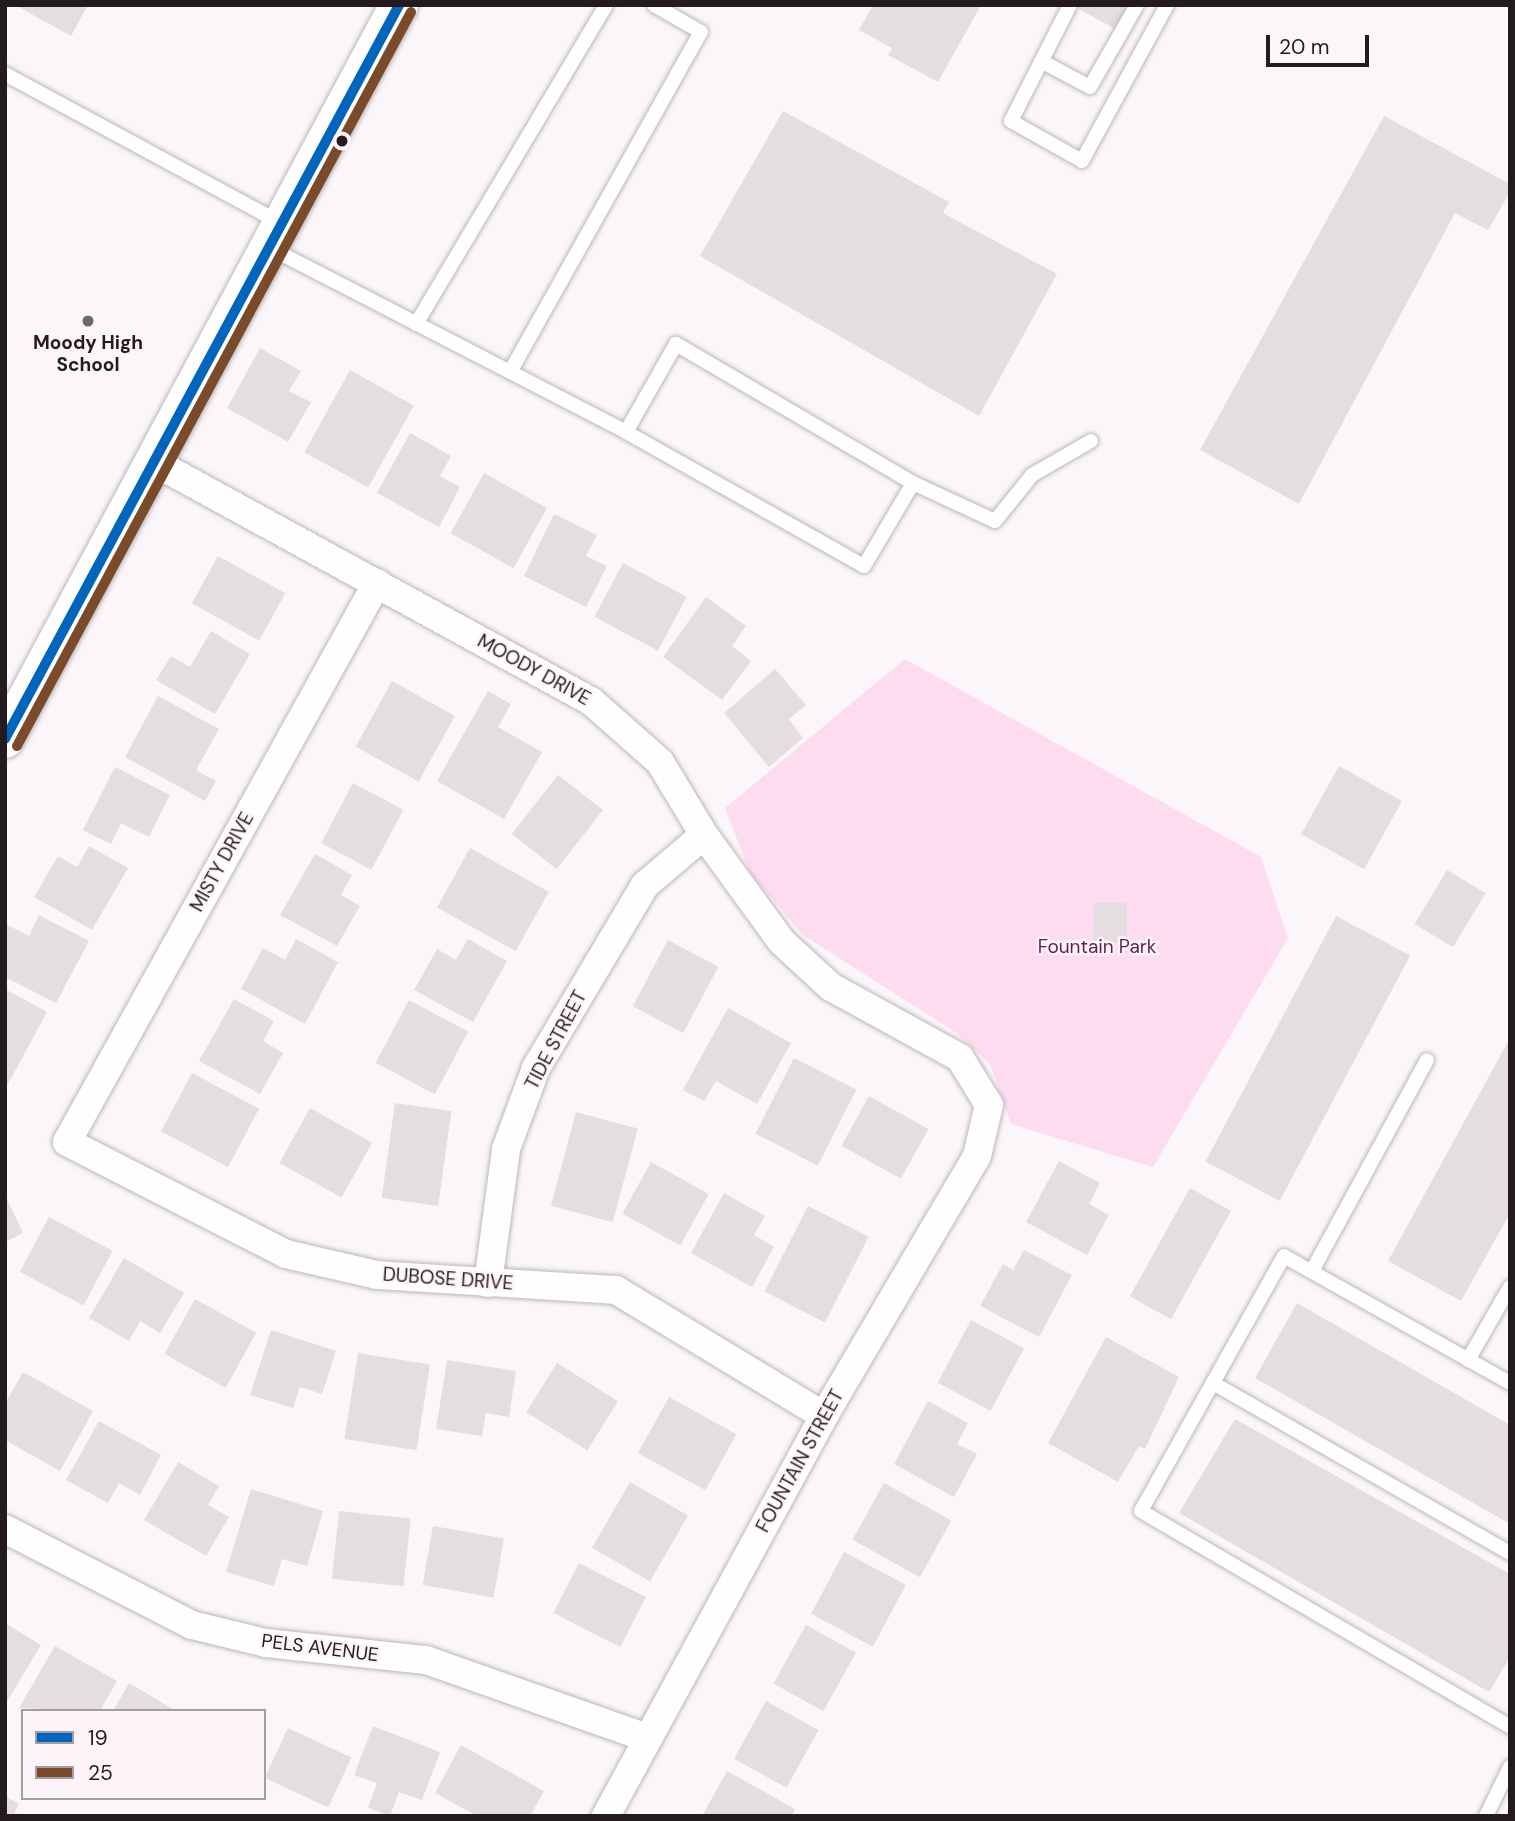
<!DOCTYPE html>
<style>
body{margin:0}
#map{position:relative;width:1515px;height:1821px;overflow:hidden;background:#fbf6f9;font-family:"DM Sans",sans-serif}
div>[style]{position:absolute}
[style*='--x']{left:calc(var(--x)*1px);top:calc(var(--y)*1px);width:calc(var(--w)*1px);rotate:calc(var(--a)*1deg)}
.green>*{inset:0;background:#fddcf0}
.building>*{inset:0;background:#e4dee1;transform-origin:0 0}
.roads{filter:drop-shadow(0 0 2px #bcb6b9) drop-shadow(0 0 2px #bcb6b9)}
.lane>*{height:14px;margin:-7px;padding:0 7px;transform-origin:7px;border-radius:7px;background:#fefefe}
.street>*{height:28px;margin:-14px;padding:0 14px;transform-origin:14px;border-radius:14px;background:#fefefe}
.secondary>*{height:38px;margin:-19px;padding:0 19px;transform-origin:19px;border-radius:19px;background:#fefefe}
.bus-1>*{height:10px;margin:-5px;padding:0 5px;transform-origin:5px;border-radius:5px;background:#0065bd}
.bus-2>*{height:10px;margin:-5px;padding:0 5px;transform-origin:5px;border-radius:5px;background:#7a4b2a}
.dots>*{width:19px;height:19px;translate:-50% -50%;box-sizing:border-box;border:4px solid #fdf4f9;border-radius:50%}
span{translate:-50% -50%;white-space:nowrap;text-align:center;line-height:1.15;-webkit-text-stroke:5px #fdf4f9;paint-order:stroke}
.poi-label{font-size:19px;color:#231b20;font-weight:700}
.street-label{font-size:19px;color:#231b20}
.park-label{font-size:19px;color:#601e4c}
.frame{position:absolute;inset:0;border:7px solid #231b20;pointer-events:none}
.legend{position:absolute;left:21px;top:1709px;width:245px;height:91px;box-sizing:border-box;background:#fdf4f9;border:2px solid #a69da2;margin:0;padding:9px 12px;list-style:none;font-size:21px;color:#231b20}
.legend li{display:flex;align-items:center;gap:14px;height:35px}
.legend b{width:35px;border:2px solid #a69da2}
.scale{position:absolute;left:1266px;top:35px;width:103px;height:32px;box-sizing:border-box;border:4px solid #231b20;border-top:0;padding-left:9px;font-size:21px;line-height:24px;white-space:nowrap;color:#231b20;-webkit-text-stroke:5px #fdf4f9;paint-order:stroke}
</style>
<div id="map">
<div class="green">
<div style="clip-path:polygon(905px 659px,1261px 857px,1288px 938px,1153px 1167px,1011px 1124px,990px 1064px,955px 1032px,803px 935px,750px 873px,725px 808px)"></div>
</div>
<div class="building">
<div style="clip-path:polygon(15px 5px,88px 5px,71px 36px)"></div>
<div style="clip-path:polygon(873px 5px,981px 5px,938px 82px,888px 55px,892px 48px,859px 30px)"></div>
<div style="clip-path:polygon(1072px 5px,1130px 5px,1117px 30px)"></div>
<div style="clip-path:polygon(783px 111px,949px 202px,943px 213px,1057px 274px,979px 416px,700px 256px)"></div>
<div style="clip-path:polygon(1384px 116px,1510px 184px,1510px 192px,1488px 230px,1455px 213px,1299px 504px,1200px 450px)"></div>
<div style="clip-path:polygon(260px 348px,301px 371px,289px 391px,311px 402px,288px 442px,227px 408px)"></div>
<div style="left:350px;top:370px;width:73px;height:94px;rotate:29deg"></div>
<div style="clip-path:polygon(410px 433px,451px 456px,440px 476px,460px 487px,439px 527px,377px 493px)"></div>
<div style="left:484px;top:473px;width:72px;height:69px;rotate:29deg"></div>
<div style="clip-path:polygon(554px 514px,597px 535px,586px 556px,607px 566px,586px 607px,524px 576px)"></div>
<div style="left:218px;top:556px;width:77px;height:54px;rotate:29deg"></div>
<div style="left:623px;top:563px;width:72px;height:61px;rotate:28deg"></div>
<div style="clip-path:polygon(706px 597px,746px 626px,732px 646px,751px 661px,722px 700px,663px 657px)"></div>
<div style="clip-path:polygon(211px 631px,250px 654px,215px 714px,156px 680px,171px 656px,190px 667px)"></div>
<div style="clip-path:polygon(775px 669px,806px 705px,789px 719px,803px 738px,769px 767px,724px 713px)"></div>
<div style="left:392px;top:681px;width:72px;height:75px;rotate:29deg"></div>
<div style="clip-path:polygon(488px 691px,511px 704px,498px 727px,542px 752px,504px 819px,437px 781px)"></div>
<div style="clip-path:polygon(158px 696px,219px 729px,196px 770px,216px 781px,205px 801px,125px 757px)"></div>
<div style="left:1339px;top:766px;width:72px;height:78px;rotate:29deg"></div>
<div style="clip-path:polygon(115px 767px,170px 795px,149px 837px,121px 823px,111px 844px,83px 830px)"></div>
<div style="left:558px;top:775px;width:57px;height:75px;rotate:38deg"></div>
<div style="left:353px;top:783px;width:57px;height:68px;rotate:28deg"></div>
<div style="clip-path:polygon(89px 846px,128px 868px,92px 930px,34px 897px,58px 856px,77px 867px)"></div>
<div style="left:470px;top:848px;width:90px;height:68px;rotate:29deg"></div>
<div style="clip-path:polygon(315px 854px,352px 875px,341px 895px,360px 906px,337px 946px,280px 915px)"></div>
<div style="left:1447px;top:870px;width:45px;height:63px;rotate:31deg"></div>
<div style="left:1093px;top:903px;width:34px;height:40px"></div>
<div style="clip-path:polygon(39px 915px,89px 941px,56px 1003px,5px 977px,5px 924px,29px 936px)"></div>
<div style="left:1336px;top:916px;width:84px;height:278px;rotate:28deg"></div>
<div style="clip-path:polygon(296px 939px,338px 962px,305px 1024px,241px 989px,263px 948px,285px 960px)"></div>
<div style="clip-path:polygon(468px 939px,507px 961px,473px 1022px,414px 990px,437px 949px,456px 960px)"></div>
<div style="left:668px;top:940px;width:57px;height:75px;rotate:28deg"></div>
<div style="clip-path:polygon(5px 989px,47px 1012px,8px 1084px,5px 1083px)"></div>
<div style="clip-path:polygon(234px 999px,274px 1021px,263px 1041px,283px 1053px,260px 1094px,199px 1061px)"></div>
<div style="left:409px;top:1000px;width:67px;height:71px;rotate:28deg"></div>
<div style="clip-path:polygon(728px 1008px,791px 1043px,757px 1104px,716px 1081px,704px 1101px,683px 1090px)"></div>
<div style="clip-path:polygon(1510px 1038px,1510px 1213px,1461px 1301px,1388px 1261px)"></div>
<div style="left:794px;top:1058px;width:70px;height:85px;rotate:27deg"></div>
<div style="left:192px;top:1073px;width:76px;height:66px;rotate:28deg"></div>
<div style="left:869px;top:1096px;width:68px;height:57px;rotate:29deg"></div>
<div style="left:395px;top:1103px;width:57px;height:96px;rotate:8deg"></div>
<div style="left:310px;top:1108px;width:71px;height:63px;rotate:29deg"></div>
<div style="left:576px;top:1112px;width:64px;height:97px;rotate:15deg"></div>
<div style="clip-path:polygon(1059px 1161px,1100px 1183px,1089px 1204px,1109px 1215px,1087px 1255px,1026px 1222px)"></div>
<div style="left:651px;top:1162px;width:66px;height:59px;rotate:29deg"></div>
<div style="left:1190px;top:1188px;width:47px;height:124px;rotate:29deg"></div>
<div style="clip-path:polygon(724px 1193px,765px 1216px,754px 1235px,774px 1247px,752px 1287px,691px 1253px)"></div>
<div style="clip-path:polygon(5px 1195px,23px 1233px,5px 1242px)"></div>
<div style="left:808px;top:1206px;width:68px;height:96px;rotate:27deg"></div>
<div style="left:49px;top:1217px;width:72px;height:62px;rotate:28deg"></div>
<div style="clip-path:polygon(1024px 1250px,1072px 1275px,1039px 1337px,980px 1306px,1003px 1264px,1013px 1270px)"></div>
<div style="clip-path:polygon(124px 1258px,184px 1293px,160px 1333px,140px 1321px,129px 1341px,89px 1318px)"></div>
<div style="left:195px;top:1299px;width:70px;height:63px;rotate:29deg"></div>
<div style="clip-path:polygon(1297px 1303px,1510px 1425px,1510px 1524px,1255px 1378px)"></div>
<div style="left:971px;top:1320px;width:60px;height:71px;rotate:28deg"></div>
<div style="clip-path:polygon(271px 1330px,336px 1351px,322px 1394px,300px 1387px,293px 1408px,250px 1395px)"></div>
<div style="clip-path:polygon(1106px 1337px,1179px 1377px,1145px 1449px,1139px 1446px,1118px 1482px,1048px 1443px)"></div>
<div style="left:358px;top:1353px;width:73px;height:87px;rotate:9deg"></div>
<div style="clip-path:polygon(447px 1360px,516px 1371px,509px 1417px,486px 1413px,482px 1436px,436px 1429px)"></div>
<div style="left:557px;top:1363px;width:72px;height:58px;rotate:32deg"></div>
<div style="clip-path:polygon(23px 1372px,93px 1411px,60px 1471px,5px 1440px,5px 1404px)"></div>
<div style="left:669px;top:1397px;width:77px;height:64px;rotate:29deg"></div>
<div style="clip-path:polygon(928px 1401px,968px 1423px,957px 1444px,977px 1454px,954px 1497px,894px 1464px)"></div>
<div style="clip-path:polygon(1235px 1419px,1510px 1574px,1510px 1657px,1489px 1692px,1179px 1513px)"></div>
<div style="clip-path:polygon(99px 1421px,161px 1455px,140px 1495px,119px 1483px,108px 1503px,66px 1480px)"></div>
<div style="clip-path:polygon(178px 1462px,219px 1486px,208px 1505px,229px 1517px,206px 1556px,144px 1520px)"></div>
<div style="left:630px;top:1482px;width:67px;height:76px;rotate:30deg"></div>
<div style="left:884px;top:1483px;width:77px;height:65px;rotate:29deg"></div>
<div style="clip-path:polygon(251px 1489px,323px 1511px,307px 1566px,282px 1559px,274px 1586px,226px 1572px)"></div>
<div style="left:339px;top:1511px;width:72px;height:68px;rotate:6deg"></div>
<div style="left:433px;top:1526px;width:72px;height:60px;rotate:10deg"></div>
<div style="left:844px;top:1552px;width:70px;height:70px;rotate:28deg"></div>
<div style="left:579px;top:1563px;width:75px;height:56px;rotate:27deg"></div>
<div style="clip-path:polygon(5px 1623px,41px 1645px,5px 1705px)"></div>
<div style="left:806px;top:1625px;width:57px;height:67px;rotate:29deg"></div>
<div style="clip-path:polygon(55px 1646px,117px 1681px,100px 1711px,19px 1708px)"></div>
<div style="clip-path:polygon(129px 1683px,176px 1711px,113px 1711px)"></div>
<div style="left:766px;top:1701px;width:60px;height:66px;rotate:29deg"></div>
<div style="clip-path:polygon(373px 1726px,440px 1752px,422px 1800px,399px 1792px,390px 1816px,368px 1808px,377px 1783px,354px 1775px)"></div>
<div style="left:288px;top:1728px;width:70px;height:55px;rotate:25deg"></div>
<div style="clip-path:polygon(461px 1745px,544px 1791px,530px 1816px,477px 1816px,435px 1793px)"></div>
<div style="clip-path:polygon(727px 1771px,795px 1809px,792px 1816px,702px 1816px)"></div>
<div style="clip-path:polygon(5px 1796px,19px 1804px,13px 1816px,5px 1816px)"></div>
</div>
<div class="roads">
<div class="lane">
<div style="--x:1070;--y:5;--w:130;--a:117"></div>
<div style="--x:1011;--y:121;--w:81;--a:29.4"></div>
<div style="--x:1082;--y:161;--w:178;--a:-61.4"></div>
<div style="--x:1041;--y:61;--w:55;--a:28"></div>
<div style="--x:1090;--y:87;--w:95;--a:-60.2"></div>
<div style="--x:5;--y:74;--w:313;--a:28.4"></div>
<div style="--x:270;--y:248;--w:401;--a:27.3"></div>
<div style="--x:626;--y:432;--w:273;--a:29.4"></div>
<div style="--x:864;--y:566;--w:96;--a:-59.4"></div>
<div style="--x:913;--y:483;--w:275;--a:-149.6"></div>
<div style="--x:676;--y:344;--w:101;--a:119.6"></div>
<div style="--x:416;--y:324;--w:371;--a:-59.2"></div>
<div style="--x:510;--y:372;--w:390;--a:-60.7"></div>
<div style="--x:701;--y:32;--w:54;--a:-150.1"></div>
<div style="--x:913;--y:483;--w:90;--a:24.9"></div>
<div style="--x:995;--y:521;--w:59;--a:-51.2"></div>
<div style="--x:1032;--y:475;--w:68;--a:-30"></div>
<div style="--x:1312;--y:1271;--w:240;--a:-61.4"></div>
<div style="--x:1468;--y:1360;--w:84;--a:-60.1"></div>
<div style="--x:1213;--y:1383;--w:342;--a:29.8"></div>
<div style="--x:1510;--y:1383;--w:259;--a:-150.7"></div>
<div style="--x:1284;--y:1256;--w:292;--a:119.3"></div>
<div style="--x:1141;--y:1511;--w:428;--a:30.3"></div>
<div style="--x:1486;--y:1816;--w:55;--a:-63.9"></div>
</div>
<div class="street">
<div style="--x:154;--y:462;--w:499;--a:28.7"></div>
<div style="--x:592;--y:702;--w:91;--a:41.4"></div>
<div style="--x:660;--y:762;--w:85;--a:58.9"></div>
<div style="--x:704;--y:835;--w:132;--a:53.9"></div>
<div style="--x:782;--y:942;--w:67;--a:42.6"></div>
<div style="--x:831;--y:987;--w:147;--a:28.8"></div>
<div style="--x:960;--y:1058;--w:55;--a:58.3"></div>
<div style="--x:989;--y:1105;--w:52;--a:103.2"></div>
<div style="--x:977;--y:1156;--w:302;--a:120.5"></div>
<div style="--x:824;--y:1416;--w:456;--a:118.6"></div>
<div style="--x:377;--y:583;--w:639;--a:119.01"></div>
<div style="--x:67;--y:1142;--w:246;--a:27.1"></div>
<div style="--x:286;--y:1254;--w:93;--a:13"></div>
<div style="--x:377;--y:1275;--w:239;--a:3.6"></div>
<div style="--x:616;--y:1290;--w:243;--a:31.2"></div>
<div style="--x:488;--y:1283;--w:135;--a:-82.3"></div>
<div style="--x:506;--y:1149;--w:86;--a:-69.7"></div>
<div style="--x:536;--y:1068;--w:213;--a:-59.2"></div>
<div style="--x:645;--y:885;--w:77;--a:-40.3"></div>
<div style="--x:5;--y:1529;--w:210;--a:27.2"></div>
<div style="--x:192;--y:1625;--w:76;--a:13.7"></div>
<div style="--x:266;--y:1643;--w:161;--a:6.1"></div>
<div style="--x:426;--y:1660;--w:234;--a:19.4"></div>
</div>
<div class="secondary">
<div style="--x:5;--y:739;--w:833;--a:-61.77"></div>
</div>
</div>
<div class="bus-1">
<div style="--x:5;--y:739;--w:833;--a:-61.77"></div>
</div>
<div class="bus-2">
<div style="--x:17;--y:746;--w:833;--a:-61.77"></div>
</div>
<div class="dots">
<div style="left:342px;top:141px;background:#231b20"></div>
<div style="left:88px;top:321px;background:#6f686c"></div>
</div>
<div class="poi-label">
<span style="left:88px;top:354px">Moody High<br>School</span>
</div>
<div class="street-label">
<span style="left:534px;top:670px;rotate:29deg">MOODY DRIVE</span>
<span style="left:222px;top:862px;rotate:-61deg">MISTY DRIVE</span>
<span style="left:556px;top:1040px;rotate:-62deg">TIDE STREET</span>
<span style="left:448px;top:1279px;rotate:4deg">DUBOSE DRIVE</span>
<span style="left:800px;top:1461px;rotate:-61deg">FOUNTAIN STREET</span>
<span style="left:320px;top:1648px;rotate:7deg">PELS AVENUE</span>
</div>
<div class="park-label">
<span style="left:1097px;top:947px">Fountain Park</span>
</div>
<div class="frame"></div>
<ul class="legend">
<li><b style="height:9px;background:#0065bd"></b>19</li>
<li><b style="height:9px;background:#7a4b2a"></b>25</li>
</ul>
<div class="scale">20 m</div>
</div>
